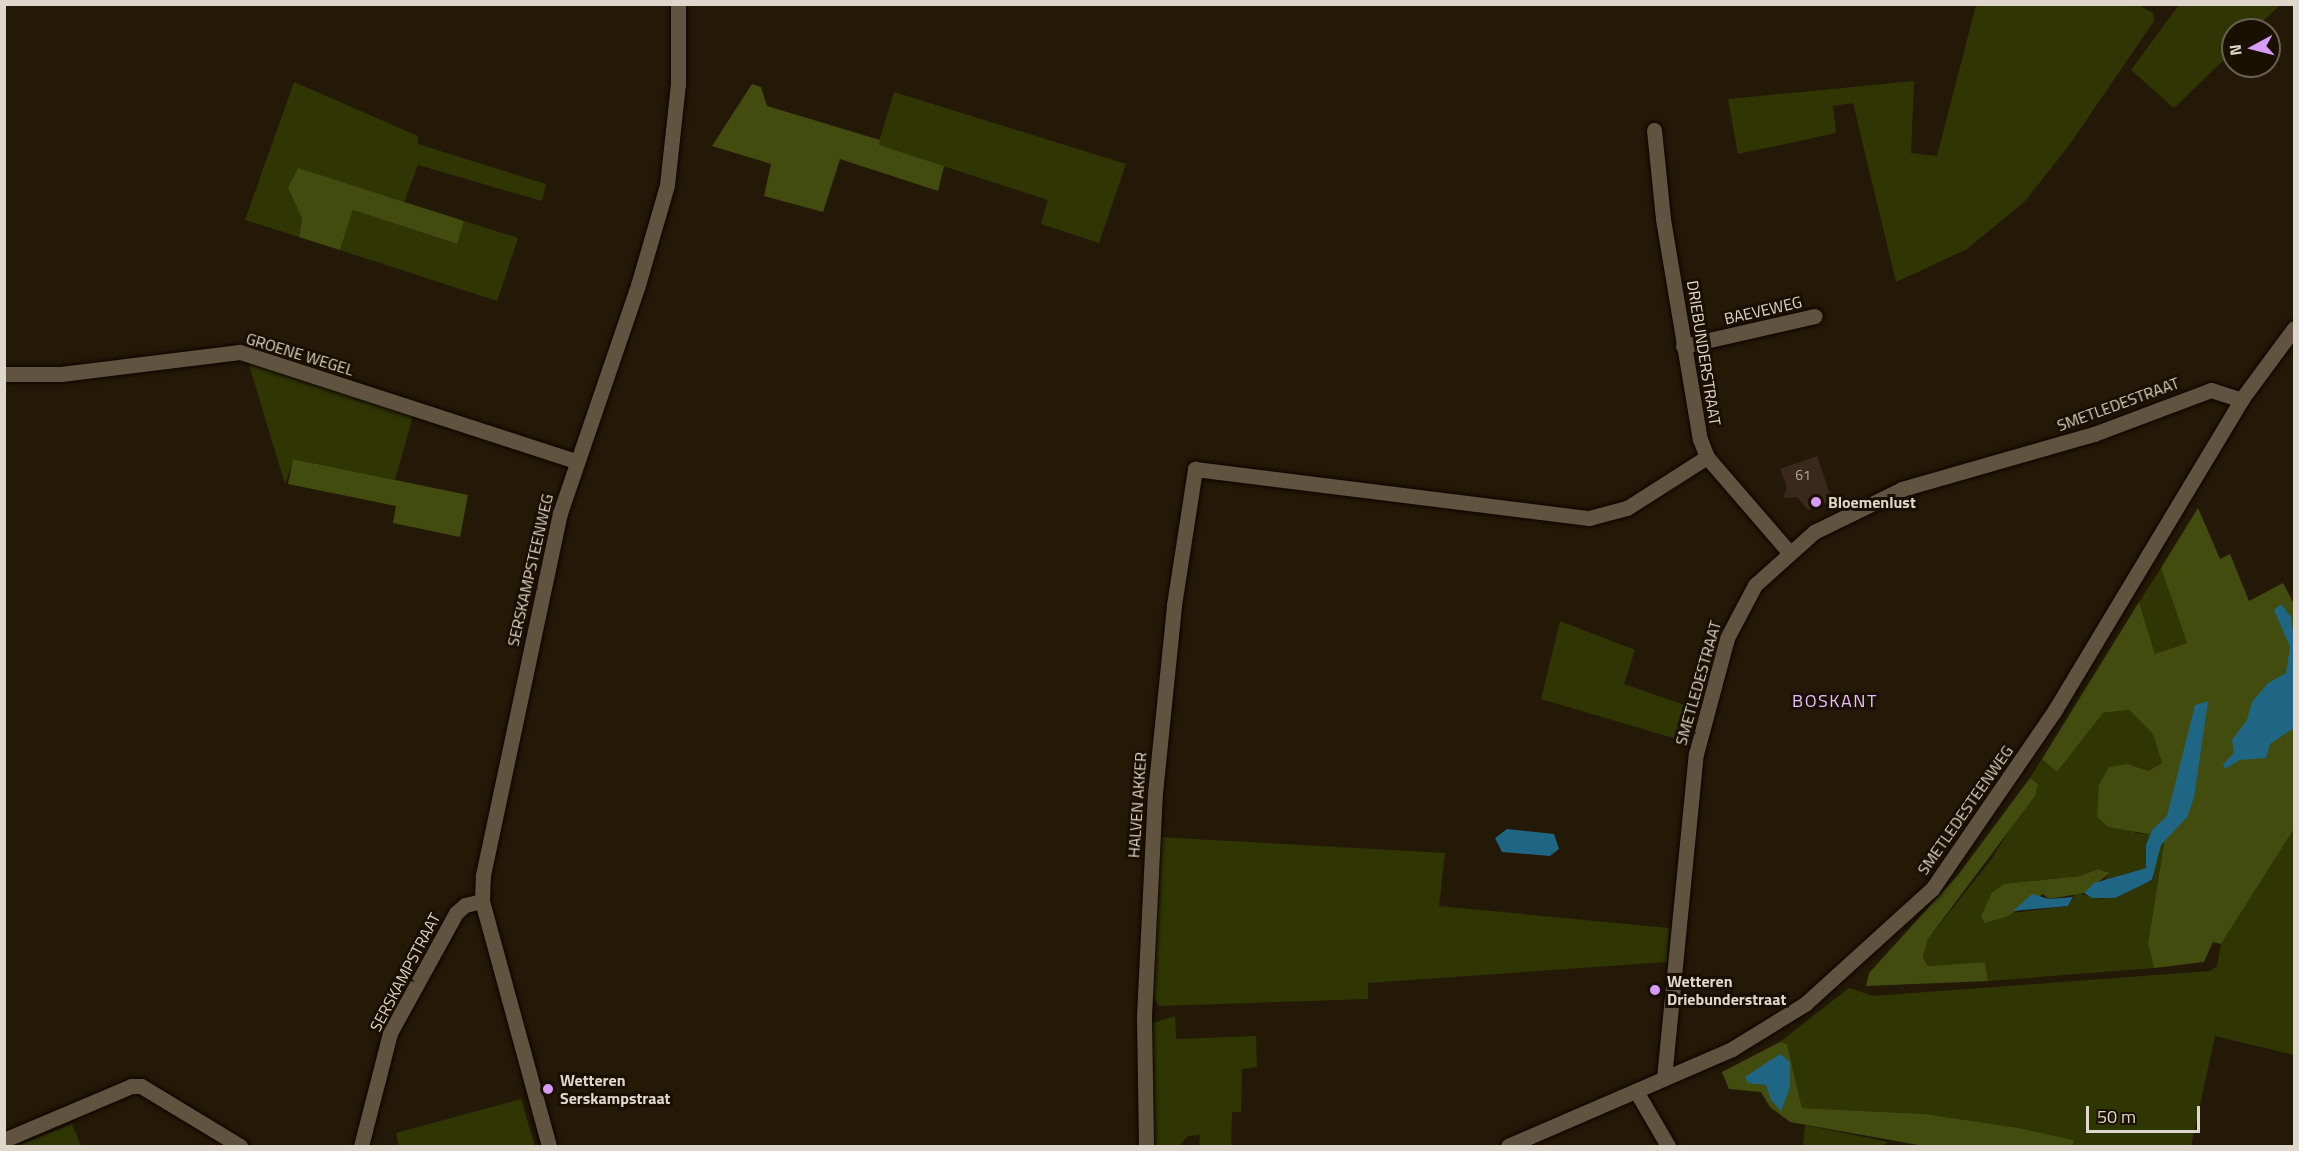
<!DOCTYPE html>
<html>
<head>
<meta charset="utf-8">
<style>
	body { margin:0 }
	#map { position:relative; width:2299px; height:1151px; overflow:hidden; background:#241907; font-family:"Titillium Web",sans-serif }
	div>[style] { position:absolute }
	.green>* { inset:0; background:#2f3604 }
	.forest>* { inset:0; background:#424c0f }
	.water>* { inset:0; background:#1f6684 }
	.building>* { inset:0; background:#3b281c }
	.roads { filter:drop-shadow(0 0 2px #0d0400) drop-shadow(0 0 2px #0d0400) }
	.minor>* { height:15px; margin:-7.5px; padding:0 7.5px; transform-origin:7.5px; border-radius:7.5px; background:#605340 }
	.dots>* { width:16px; height:16px; translate:-50% -50%; box-sizing:border-box; border:3px solid #1a1001; border-radius:50% }
	span { translate:-50% -50%; white-space:nowrap; text-align:center; line-height:1.15; -webkit-text-stroke:6px #1a1001; paint-order:stroke }
	.number-label { font-size:14px; color:#b6aba0 }
	.number-label span { -webkit-text-stroke-width:0 }
	.street-label { font-size:16px; color:#dfd7cc }
	.poi-label { font-size:16px; color:#dfd7cc; font-weight:700 }
	.left { translate:0 -50%; text-align:left }
	.neighbourhood-label { font-size:18px; color:#e7bdff; letter-spacing:1.5px }
	.frame { position:absolute; inset:0; border:6px solid #dfd7cc; pointer-events:none }
	.north { position:absolute; left:2221px; top:18px; width:60px; height:60px; box-sizing:border-box; background:#1a1001; border:2px solid #696052; border-radius:50%; rotate:263deg; font-size:16px; font-weight:700; line-height:24px; text-align:center; color:#dfd7cc }
	.north::after { content:''; display:block; margin:auto; width:21px; height:27px; background:#d79bf9; clip-path:polygon(50% 0,100% 100%,50% 72%,0 100%) }
	.scale { position:absolute; left:2086px; top:1106px; width:114px; height:27px; box-sizing:border-box; border:3px solid #dfd7cc; border-top:0; padding-left:8px; font-size:18px; line-height:21px; white-space:nowrap; color:#dfd7cc; -webkit-text-stroke:4px #1a1001; paint-order:stroke }
</style>
</head>
<body>
<div id="map">
	<div class="green">
		<div style="clip-path:polygon(2138px 5px,2153px 13px,2154px 21px,2070px 144px,2025px 201px,1967px 249px,1896px 282px,1853px 103px,1833px 106px,1836px 133px,1738px 154px,1728px 99px,1914px 81px,1911px 153px,1937px 156px,1976px 5px)"></div>
		<div style="clip-path:polygon(2179px 5px,2280px 5px,2254px 30px,2233px 30px,2233px 51px,2174px 108px,2131px 70px)"></div>
		<div style="clip-path:polygon(294px 82px,418px 136px,418px 144px,546px 184px,542px 201px,418px 165px,404px 202px,299px 169px,288px 188px,302px 218px,299px 237px,245px 220px)"></div>
		<div style="clip-path:polygon(894px 92px,1126px 164px,1099px 243px,1041px 224px,1048px 200px,878px 145px)"></div>
		<div style="clip-path:polygon(353px 210px,456px 244px,464px 221px,518px 238px,497px 301px,340px 250px)"></div>
		<div style="clip-path:polygon(247px 358px,414px 412px,395px 480px,294px 459px,285px 484px)"></div>
		<div style="clip-path:polygon(2161px 568px,2187px 643px,2155px 654px,2139px 602px)"></div>
		<div style="clip-path:polygon(1560px 621px,1635px 650px,1624px 684px,1699px 710px,1690px 743px,1541px 699px)"></div>
		<div style="clip-path:polygon(evenodd,2129px 710px,2153px 734px,2162px 763px,2148px 771px,2128px 764px,2135px 833px,2165px 836px,2148px 943px,2154px 968px,1988px 981px,1985px 962px,1928px 966px,1923px 959px,1928px 939px,1991px 860px,2038px 784px,2030px 778px,2042px 759px,2057px 772px,2103px 713px,2129px 710px,2146px 868px,2154px 875px,2152px 881px,2102px 899px,2076px 893px,2068px 906px,1982px 917px,1992px 892px,2004px 884px,2080px 876px,2098px 869px,2110px 873px,2104px 880px,2146px 868px)"></div>
		<div style="clip-path:polygon(2294px 829px,2294px 1055px,2215px 1036px,2191px 1146px,2072px 1146px,2074px 1140px,2019px 1128px,1925px 1114px,1802px 1108px,1787px 1044px,1780px 1042px,1849px 988px,1873px 996px,2210px 971px,2217px 966px,2221px 944px)"></div>
		<div style="clip-path:polygon(1159px 837px,1445px 853px,1439px 906px,1669px 928px,1667px 962px,1368px 983px,1368px 999px,1159px 1006px,1151px 994px)"></div>
		<div style="clip-path:polygon(1175px 1016px,1176px 1039px,1256px 1036px,1257px 1067px,1242px 1069px,1241px 1112px,1232px 1112px,1231px 1146px,1199px 1146px,1200px 1135px,1188px 1136px,1179px 1146px,1152px 1146px,1150px 1024px)"></div>
		<div style="clip-path:polygon(521px 1099px,535px 1146px,399px 1146px,396px 1133px)"></div>
		<div style="clip-path:polygon(72px 1124px,81px 1146px,17px 1146px)"></div>
		<div style="clip-path:polygon(1805px 1125px,1869px 1138px,1888px 1142px,1882px 1146px,1803px 1146px)"></div>
	</div>
	<div class="forest">
		<div style="clip-path:polygon(752px 84px,761px 87px,767px 106px,880px 140px,879px 145px,944px 166px,938px 191px,840px 159px,823px 212px,764px 196px,771px 164px,712px 146px)"></div>
		<div style="clip-path:polygon(298px 168px,464px 221px,457px 244px,353px 210px,340px 250px,299px 237px,302px 218px,288px 188px)"></div>
		<div style="clip-path:polygon(293px 459px,468px 495px,460px 537px,393px 523px,396px 506px,288px 484px)"></div>
		<div style="clip-path:polygon(2198px 508px,2220px 559px,2230px 554px,2249px 601px,2283px 583px,2294px 604px,2294px 829px,2221px 944px,2213px 942px,2204px 962px,2154px 968px,2148px 943px,2165px 837px,2108px 827px,2097px 817px,2099px 785px,2109px 767px,2128px 764px,2148px 771px,2162px 763px,2153px 734px,2129px 710px,2103px 713px,2057px 772px,2042px 759px,2139px 602px,2155px 654px,2187px 643px,2161px 568px)"></div>
		<div style="clip-path:polygon(2030px 778px,2038px 784px,2035px 796px,1928px 939px,1923px 958px,1928px 966px,1985px 962px,1988px 981px,1866px 986px,1869px 973px,1958px 875px)"></div>
		<div style="clip-path:polygon(2098px 869px,2110px 873px,2084px 893px,2049px 899px,2043px 894px,2008px 916px,1985px 923px,1981px 917px,1992px 892px,2004px 884px,2080px 876px)"></div>
		<div style="clip-path:polygon(1780px 1042px,1787px 1044px,1802px 1108px,1925px 1114px,2019px 1128px,2074px 1140px,2072px 1146px,1924px 1146px,1790px 1122px,1770px 1107px,1761px 1092px,1729px 1089px,1722px 1072px)"></div>
	</div>
	<div class="water">
		<div style="clip-path:polygon(2281px 604px,2291px 617px,2294px 640px,2294px 728px,2270px 744px,2266px 758px,2240px 760px,2225px 769px,2223px 764px,2234px 753px,2232px 740px,2247px 720px,2252px 702px,2268px 683px,2286px 673px,2290px 647px,2274px 610px)"></div>
		<div style="clip-path:polygon(2208px 701px,2194px 798px,2187px 817px,2161px 845px,2152px 880px,2115px 898px,2092px 898px,2084px 893px,2094px 883px,2146px 868px,2146px 845px,2152px 830px,2167px 816px,2195px 705px)"></div>
		<div style="clip-path:polygon(1507px 829px,1554px 834px,1559px 849px,1550px 856px,1502px 852px,1495px 838px)"></div>
		<div style="clip-path:polygon(2032px 894px,2049px 899px,2073px 897px,2068px 906px,2013px 911px)"></div>
		<div style="clip-path:polygon(1780px 1054px,1790px 1062px,1790px 1087px,1781px 1111px,1771px 1100px,1766px 1085px,1748px 1083px,1745px 1077px)"></div>
	</div>
	<div class="building">
		<div style="clip-path:polygon(1817px 456px,1832px 500px,1808px 510px,1797px 497px,1783px 498px,1787px 488px,1780px 469px)"></div>
	</div>
	<div class="roads">
		<div class="minor">
			<div style="left:1654px;top:130px;width:89px;rotate:84.2deg"></div>
			<div style="left:1663px;top:219px;width:223px;rotate:80.5deg"></div>
			<div style="left:1700px;top:439px;width:19px;rotate:69deg"></div>
			<div style="left:1707px;top:457px;width:124px;rotate:49.2deg"></div>
			<div style="left:1683px;top:346px;width:135px;rotate:-12.8deg"></div>
			<div style="left:4px;top:374px;width:57px"></div>
			<div style="left:61px;top:374px;width:180px;rotate:-7deg"></div>
			<div style="left:240px;top:352px;width:353px;rotate:18deg"></div>
			<div style="left:1664px;top:1078px;width:326px;rotate:-84.4deg"></div>
			<div style="left:1696px;top:754px;width:120px;rotate:-75deg"></div>
			<div style="left:1727px;top:638px;width:60px;rotate:-62.2deg"></div>
			<div style="left:1755px;top:585px;width:79px;rotate:-41.9deg"></div>
			<div style="left:1814px;top:532px;width:98px;rotate:-26deg"></div>
			<div style="left:1902px;top:489px;width:200px;rotate:-16deg"></div>
			<div style="left:2094px;top:434px;width:125px;rotate:-20.6deg"></div>
			<div style="left:2211px;top:390px;width:32px;rotate:18deg"></div>
			<div style="left:1636px;top:1091px;width:64px;rotate:59.8deg"></div>
			<div style="left:4px;top:1140px;width:138px;rotate:-23deg"></div>
			<div style="left:131px;top:1086px;width:10px"></div>
			<div style="left:141px;top:1086px;width:116px;rotate:31.2deg"></div>
			<div style="left:361px;top:1146px;width:117px;rotate:-75.6deg"></div>
			<div style="left:390px;top:1033px;width:137px;rotate:-61.2deg"></div>
			<div style="left:456px;top:913px;width:12px;rotate:-42deg"></div>
			<div style="left:465px;top:905px;width:17px;rotate:-13deg"></div>
			<div style="left:549px;top:1146px;width:254px;rotate:-105.3deg"></div>
			<div style="left:482px;top:901px;width:26px;rotate:-88deg"></div>
			<div style="left:483px;top:875px;width:370px;rotate:-78deg"></div>
			<div style="left:560px;top:513px;width:241px;rotate:-71.1deg"></div>
			<div style="left:638px;top:285px;width:104px;rotate:-73.8deg"></div>
			<div style="left:667px;top:185px;width:102px;rotate:-83.8deg"></div>
			<div style="left:678px;top:84px;width:80px;rotate:-90deg"></div>
			<div style="left:1146px;top:1146px;width:130px;rotate:-90.9deg"></div>
			<div style="left:1144px;top:1016px;width:223px;rotate:-87.2deg"></div>
			<div style="left:1155px;top:793px;width:189px;rotate:-84.2deg"></div>
			<div style="left:1174px;top:605px;width:138px;rotate:-81.2deg"></div>
			<div style="left:1195px;top:469px;width:397px;rotate:7.1deg"></div>
			<div style="left:1589px;top:518px;width:39px;rotate:-15deg"></div>
			<div style="left:1627px;top:508px;width:95px;rotate:-32.5deg"></div>
			<div style="left:1508px;top:1146px;width:244px;rotate:-23.4deg"></div>
			<div style="left:1732px;top:1049px;width:86px;rotate:-31.7deg"></div>
			<div style="left:1805px;top:1004px;width:171px;rotate:-42.2deg"></div>
			<div style="left:1932px;top:889px;width:217px;rotate:-55.5deg"></div>
			<div style="left:2055px;top:710px;width:362px;rotate:-59deg"></div>
			<div style="left:2241px;top:400px;width:89px;rotate:-53.6deg"></div>
		</div>
	</div>
	<div class="dots">
		<div style="left:1816px;top:502px;background:#d79bf9"></div>
		<div style="left:1655px;top:990px;background:#d79bf9"></div>
		<div style="left:548px;top:1089px;background:#d79bf9"></div>
	</div>
	<div class="number-label">
		<span style="left:1803px;top:475px">61</span>
	</div>
	<div class="street-label">
		<span style="left:1763px;top:310px;rotate:-13deg">BAEVEWEG</span>
		<span style="left:1704px;top:353px;rotate:81deg">DRIEBUNDERSTRAAT</span>
		<span style="left:300px;top:354px;rotate:17deg">GROENE WEGEL</span>
		<span style="left:2118px;top:404px;rotate:-20deg">SMETLEDESTRAAT</span>
		<span style="left:530px;top:570px;rotate:-77deg">SERSKAMPSTEENWEG</span>
		<span style="left:1698px;top:683px;rotate:-74deg">SMETLEDESTRAAT</span>
		<span style="left:1137px;top:805px;rotate:-86deg">HALVEN AKKER</span>
		<span style="left:1965px;top:810px;rotate:-55deg">SMETLEDESTEENWEG</span>
		<span style="left:405px;top:972px;rotate:-62deg">SERSKAMPSTRAAT</span>
	</div>
	<div class="poi-label">
		<span class="left" style="left:1828px;top:502px">Bloemenlust</span>
		<span class="left" style="left:1667px;top:990px">Wetteren<br>Driebunderstraat</span>
		<span class="left" style="left:560px;top:1089px">Wetteren<br>Serskampstraat</span>
	</div>
	<div class="neighbourhood-label">
		<span style="left:1835px;top:701px">BOSKANT</span>
	</div>
	<div class="frame"></div>
	<div class="north">N</div>
	<div class="scale">50 m</div>
</div>
</body>
</html>
